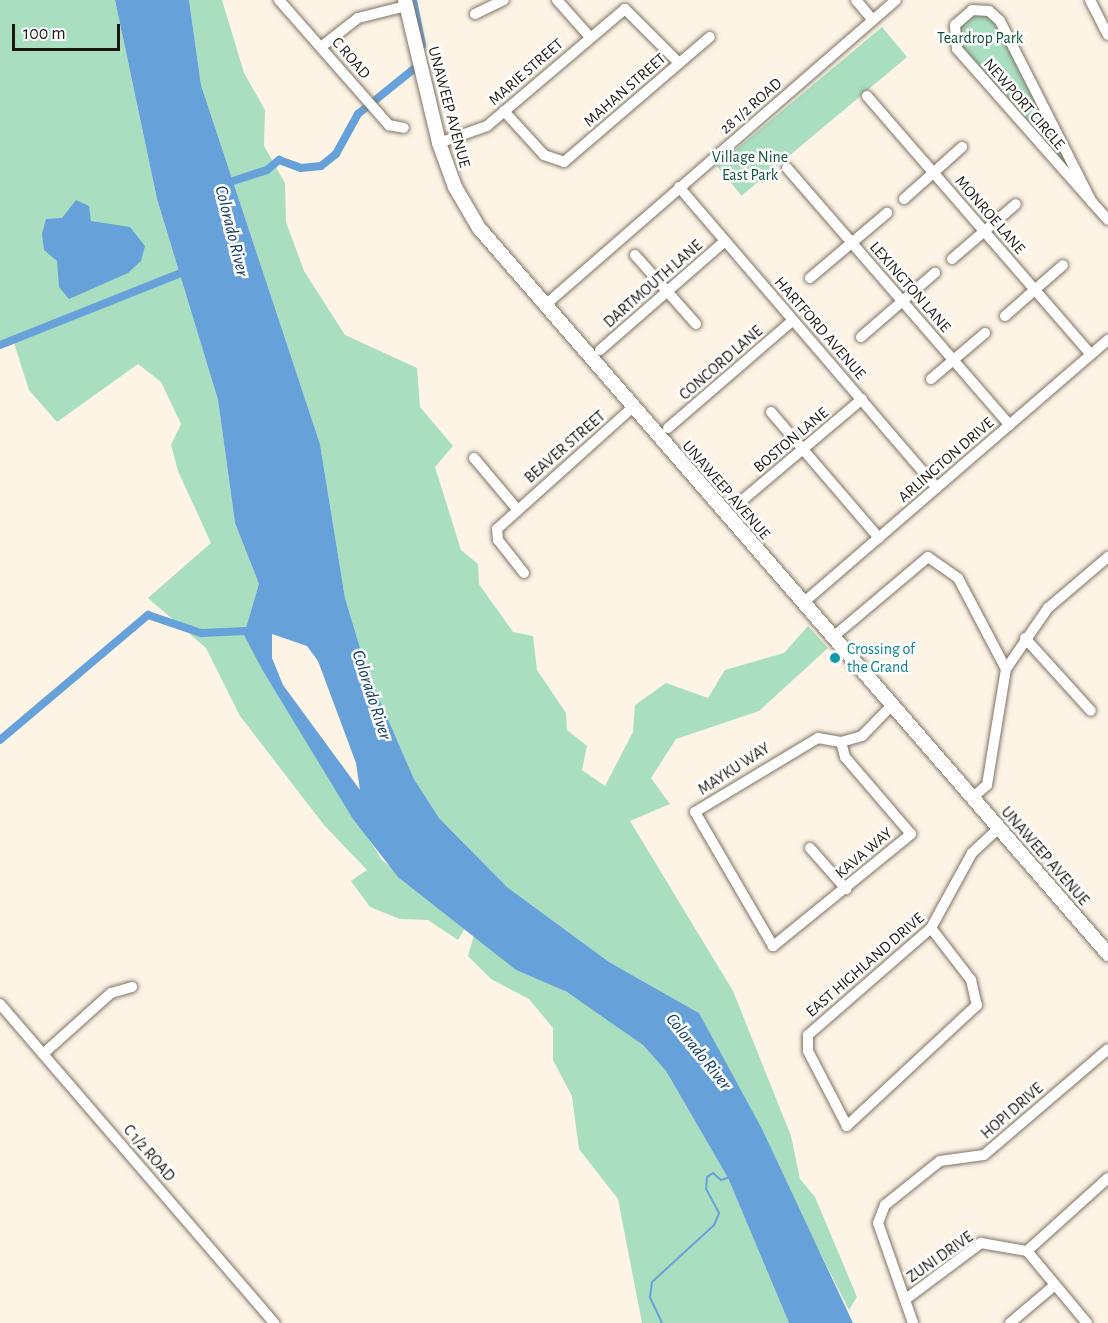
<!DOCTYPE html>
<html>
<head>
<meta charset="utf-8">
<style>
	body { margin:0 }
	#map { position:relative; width:1108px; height:1323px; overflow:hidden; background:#fdf4e6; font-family:"Alegreya Sans",sans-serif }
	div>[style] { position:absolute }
	.green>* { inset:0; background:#aadec1; transform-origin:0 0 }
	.water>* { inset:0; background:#67a1da }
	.stream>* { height:2px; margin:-1px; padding:0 1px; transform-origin:1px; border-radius:1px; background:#67a1da }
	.canal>* { height:8px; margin:-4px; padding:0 4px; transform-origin:4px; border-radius:4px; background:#67a1da }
	.roads { filter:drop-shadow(0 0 2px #7f7465) drop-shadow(0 0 2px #7f7465) }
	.minor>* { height:10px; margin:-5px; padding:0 5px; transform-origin:5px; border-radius:5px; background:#fff }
	.major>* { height:14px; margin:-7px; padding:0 7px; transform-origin:7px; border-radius:7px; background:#fff }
	.dots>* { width:16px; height:16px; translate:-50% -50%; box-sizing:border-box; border:3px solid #fff; border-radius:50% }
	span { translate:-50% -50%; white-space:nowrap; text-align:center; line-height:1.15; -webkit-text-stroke:5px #fff; paint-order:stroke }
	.park-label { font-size:16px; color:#115338 }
	.street-label { font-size:16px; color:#1c1811 }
	.culture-label { font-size:16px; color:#0d838f }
	.left { translate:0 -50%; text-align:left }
	.water-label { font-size:18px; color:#113b61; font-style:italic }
	.scale { position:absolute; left:12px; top:24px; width:108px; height:27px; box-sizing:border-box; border:3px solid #1c1811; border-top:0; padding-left:8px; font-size:18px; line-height:21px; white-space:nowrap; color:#1c1811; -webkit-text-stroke:4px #fff; paint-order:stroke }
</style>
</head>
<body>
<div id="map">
	<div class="green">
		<div style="clip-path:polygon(0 0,115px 0,157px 199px,218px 400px,235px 523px,259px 584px,263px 671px,382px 860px,465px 928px,458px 940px,428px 920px,400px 919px,370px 907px,351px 881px,367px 870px,324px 825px,240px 716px,206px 648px,148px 598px,211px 543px,178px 471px,171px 445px,181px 424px,161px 382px,138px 364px,57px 422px,29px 390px,14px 343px,0 346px)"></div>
		<div style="clip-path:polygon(189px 0,222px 0,244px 73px,265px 110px,264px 146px,285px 183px,286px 222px,304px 271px,345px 335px,417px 368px,420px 407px,453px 446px,435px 467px,461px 550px,478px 564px,479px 584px,513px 632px,533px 636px,537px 670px,566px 713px,567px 730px,587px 746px,582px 770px,605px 786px,633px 732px,635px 705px,666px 683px,708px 698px,725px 670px,784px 653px,808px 626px,828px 648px,759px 711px,676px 739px,651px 778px,670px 804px,630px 821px,733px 991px,791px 1136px,800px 1179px,815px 1197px,857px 1297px,849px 1310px,699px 1013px,609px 962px,507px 887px,439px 818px,414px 779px,367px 671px,345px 598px,320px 444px,201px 85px)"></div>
		<div style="clip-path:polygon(986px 13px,995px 20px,1078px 179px,957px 41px,957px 27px,969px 14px)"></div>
		<div style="left:882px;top:27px;width:39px;height:216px;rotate:50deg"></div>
		<div style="clip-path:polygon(474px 935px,516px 970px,567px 992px,614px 1023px,643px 1045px,666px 1071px,728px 1178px,789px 1323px,642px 1323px,618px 1199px,579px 1149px,572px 1096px,553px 1060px,553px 1028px,529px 999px,491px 979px,468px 956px)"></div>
	</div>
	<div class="water">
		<div style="clip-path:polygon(evenodd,115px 0,189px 0,201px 85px,320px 444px,345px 598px,367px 671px,414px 779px,439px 818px,507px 887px,609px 962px,699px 1013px,762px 1129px,853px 1323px,789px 1323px,728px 1178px,666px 1071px,643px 1045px,567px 992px,516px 970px,398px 877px,353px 819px,263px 671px,244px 635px,259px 584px,235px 523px,218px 400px,157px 199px,115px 0,272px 634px,307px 646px,318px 661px,356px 763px,360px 790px,283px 685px,272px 658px,272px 634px)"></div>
		<div style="clip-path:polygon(76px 200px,89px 206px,91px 221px,130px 227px,145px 246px,141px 261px,128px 273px,69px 299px,59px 287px,57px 261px,44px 250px,42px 234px,46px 219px,62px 218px)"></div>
	</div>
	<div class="stream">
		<div style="left:662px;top:1323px;width:29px;rotate:-115deg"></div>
		<div style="left:650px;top:1297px;width:15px;rotate:-82deg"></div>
		<div style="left:652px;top:1282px;width:84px;rotate:-42.6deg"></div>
		<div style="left:714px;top:1225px;width:13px;rotate:-67deg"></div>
		<div style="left:719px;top:1213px;width:27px;rotate:-118deg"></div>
		<div style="left:706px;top:1189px;width:12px;rotate:-85deg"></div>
		<div style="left:707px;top:1177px;width:7px;rotate:-34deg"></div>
		<div style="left:713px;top:1173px;width:11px;rotate:41deg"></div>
		<div style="left:721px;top:1180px;width:10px;rotate:-17deg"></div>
	</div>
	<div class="canal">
		<div style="left:413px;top:0;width:46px;rotate:78.7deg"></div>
		<div style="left:233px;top:181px;width:36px;rotate:-18deg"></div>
		<div style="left:267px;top:170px;width:16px;rotate:-40deg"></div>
		<div style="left:279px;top:160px;width:23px;rotate:20deg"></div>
		<div style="left:301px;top:168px;width:20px;rotate:-6deg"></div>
		<div style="left:321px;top:166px;width:19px;rotate:-39deg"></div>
		<div style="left:336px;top:154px;width:46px;rotate:-61.2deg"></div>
		<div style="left:358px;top:114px;width:81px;rotate:-39deg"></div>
		<div style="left:0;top:345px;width:192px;rotate:-21.7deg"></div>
		<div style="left:0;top:740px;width:194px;rotate:-40.2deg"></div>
		<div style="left:148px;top:615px;width:56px;rotate:18.8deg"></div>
		<div style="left:201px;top:633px;width:45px;rotate:-2.5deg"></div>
	</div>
	<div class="roads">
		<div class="minor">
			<div style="left:279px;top:0;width:167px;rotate:48.7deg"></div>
			<div style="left:389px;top:125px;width:15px;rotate:11deg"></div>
			<div style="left:557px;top:0;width:50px;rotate:48.3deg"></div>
			<div style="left:856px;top:0;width:26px;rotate:50deg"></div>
			<div style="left:1090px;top:0;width:39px;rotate:63deg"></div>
			<div style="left:972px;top:10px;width:17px;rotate:3deg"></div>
			<div style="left:989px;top:11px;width:15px;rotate:42deg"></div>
			<div style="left:1000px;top:21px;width:203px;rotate:63.1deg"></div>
			<div style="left:1092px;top:202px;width:204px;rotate:-131.4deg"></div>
			<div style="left:957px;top:49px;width:24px;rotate:-95deg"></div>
			<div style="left:955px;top:25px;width:23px;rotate:-41deg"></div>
			<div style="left:475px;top:14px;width:32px;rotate:-26deg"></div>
			<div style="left:321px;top:47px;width:47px;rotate:-38.1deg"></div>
			<div style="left:358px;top:18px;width:49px;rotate:-14deg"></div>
			<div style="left:867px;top:96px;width:342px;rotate:49.1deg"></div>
			<div style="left:504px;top:111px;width:59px;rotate:47.7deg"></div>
			<div style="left:544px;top:155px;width:21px;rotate:19deg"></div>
			<div style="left:564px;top:162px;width:192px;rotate:-40.6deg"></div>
			<div style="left:439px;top:143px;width:51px;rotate:-19.5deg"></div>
			<div style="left:487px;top:126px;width:181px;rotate:-40.3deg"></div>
			<div style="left:625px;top:9px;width:76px;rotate:45deg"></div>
			<div style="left:787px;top:168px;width:340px;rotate:49.1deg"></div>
			<div style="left:679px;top:187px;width:396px;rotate:49.4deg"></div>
			<div style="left:904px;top:199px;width:78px;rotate:-41.9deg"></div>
			<div style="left:1092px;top:202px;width:24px;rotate:48deg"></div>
			<div style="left:635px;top:255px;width:92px;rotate:48.5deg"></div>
			<div style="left:952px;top:259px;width:84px;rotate:-40.7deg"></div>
			<div style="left:810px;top:278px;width:101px;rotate:-40.2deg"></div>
			<div style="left:544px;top:306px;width:466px;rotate:-41deg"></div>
			<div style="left:1005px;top:316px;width:77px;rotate:-41.3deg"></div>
			<div style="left:861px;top:337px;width:98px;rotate:-40.9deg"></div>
			<div style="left:600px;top:350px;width:166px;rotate:-41.1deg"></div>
			<div style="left:931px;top:379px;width:71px;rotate:-40.4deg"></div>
			<div style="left:771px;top:412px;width:166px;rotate:49.4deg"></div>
			<div style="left:668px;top:428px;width:165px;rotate:-40.8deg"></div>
			<div style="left:474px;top:458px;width:67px;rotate:49.9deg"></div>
			<div style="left:739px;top:503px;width:161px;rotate:-40.2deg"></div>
			<div style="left:524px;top:573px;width:42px;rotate:-128.2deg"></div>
			<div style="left:498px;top:540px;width:11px;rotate:-95deg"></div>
			<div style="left:497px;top:529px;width:181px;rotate:-41.9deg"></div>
			<div style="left:803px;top:603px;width:403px;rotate:-40.8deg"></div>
			<div style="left:833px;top:637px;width:124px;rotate:-40.1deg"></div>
			<div style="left:928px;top:557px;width:37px;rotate:35deg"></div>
			<div style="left:958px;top:578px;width:103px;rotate:62.2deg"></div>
			<div style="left:1025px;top:638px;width:98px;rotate:47.9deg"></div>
			<div style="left:841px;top:742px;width:16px;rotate:75deg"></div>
			<div style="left:845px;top:757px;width:101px;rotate:49.4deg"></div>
			<div style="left:911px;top:834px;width:178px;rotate:140.9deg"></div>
			<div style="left:773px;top:946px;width:155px;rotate:-120.2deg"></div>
			<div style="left:695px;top:812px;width:144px;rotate:-31deg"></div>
			<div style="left:818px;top:738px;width:23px;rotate:10deg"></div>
			<div style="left:841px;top:742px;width:22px;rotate:-16deg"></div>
			<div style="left:862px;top:736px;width:43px;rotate:-45.9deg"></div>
			<div style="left:972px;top:798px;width:20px;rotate:-41deg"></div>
			<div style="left:987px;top:785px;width:118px;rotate:-80.7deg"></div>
			<div style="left:1006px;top:669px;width:74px;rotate:-55.5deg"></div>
			<div style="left:1048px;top:608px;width:79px;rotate:-40.4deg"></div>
			<div style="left:810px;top:848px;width:55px;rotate:48.7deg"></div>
			<div style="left:931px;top:928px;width:66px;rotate:52.4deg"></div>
			<div style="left:971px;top:980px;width:26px;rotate:77deg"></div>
			<div style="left:977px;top:1005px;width:178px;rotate:137.1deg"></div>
			<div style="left:847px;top:1126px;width:85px;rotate:-117.5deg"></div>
			<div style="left:808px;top:1051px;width:16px;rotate:-90deg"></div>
			<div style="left:808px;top:1035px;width:163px;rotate:-41deg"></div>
			<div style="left:931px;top:928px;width:85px;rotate:-61.3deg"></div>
			<div style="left:972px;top:853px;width:37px;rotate:-43deg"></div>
			<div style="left:0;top:1004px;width:421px;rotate:49.3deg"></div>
			<div style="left:43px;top:1054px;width:91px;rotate:-41.9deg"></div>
			<div style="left:111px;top:993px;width:22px;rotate:-16deg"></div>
			<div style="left:1027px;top:1251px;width:94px;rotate:50.2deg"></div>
			<div style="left:906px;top:1299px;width:94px;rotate:-36.7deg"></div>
			<div style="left:981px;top:1243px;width:47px;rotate:9.9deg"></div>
			<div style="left:1027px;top:1251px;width:109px;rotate:-42deg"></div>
			<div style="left:913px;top:1323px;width:106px;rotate:-109.3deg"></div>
			<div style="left:878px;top:1223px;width:19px;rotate:-69deg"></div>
			<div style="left:885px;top:1205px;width:70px;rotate:-38.7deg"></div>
			<div style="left:940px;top:1161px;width:44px;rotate:-7.8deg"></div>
			<div style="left:984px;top:1155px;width:163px;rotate:-40.5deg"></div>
			<div style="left:1010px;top:1323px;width:59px;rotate:-40.2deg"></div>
		</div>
		<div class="major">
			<div style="left:405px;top:0;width:147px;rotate:76.6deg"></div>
			<div style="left:439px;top:143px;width:47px;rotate:70deg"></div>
			<div style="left:455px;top:187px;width:48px;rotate:59.7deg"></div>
			<div style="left:479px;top:228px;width:961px;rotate:49.09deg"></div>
		</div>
	</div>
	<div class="dots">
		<div style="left:835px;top:658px;background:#0f9aa8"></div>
	</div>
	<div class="park-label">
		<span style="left:980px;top:38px">Teardrop Park</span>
		<span style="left:750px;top:166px">Village Nine<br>East Park</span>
	</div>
	<div class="street-label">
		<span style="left:351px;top:58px;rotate:49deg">C ROAD</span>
		<span style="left:526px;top:72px;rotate:-41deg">MARIE STREET</span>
		<span style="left:625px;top:90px;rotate:-41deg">MAHAN STREET</span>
		<span style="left:1024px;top:104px;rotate:49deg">NEWPORT CIRCLE</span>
		<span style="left:751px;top:106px;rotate:-41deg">28 1/2 ROAD</span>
		<span style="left:449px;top:107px;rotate:75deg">UNAWEEP AVENUE</span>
		<span style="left:990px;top:215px;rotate:49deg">MONROE LANE</span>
		<span style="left:653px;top:284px;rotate:-41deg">DARTMOUTH LANE</span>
		<span style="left:910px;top:287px;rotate:49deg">LEXINGTON LANE</span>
		<span style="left:820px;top:328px;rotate:49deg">HARTFORD AVENUE</span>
		<span style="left:721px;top:363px;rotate:-41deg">CONCORD LANE</span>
		<span style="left:791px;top:440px;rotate:-40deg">BOSTON LANE</span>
		<span style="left:565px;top:447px;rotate:-41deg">BEAVER STREET</span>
		<span style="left:946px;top:460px;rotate:-41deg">ARLINGTON DRIVE</span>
		<span style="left:726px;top:490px;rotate:49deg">UNAWEEP AVENUE</span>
		<span style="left:734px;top:769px;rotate:-33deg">MAYKU WAY</span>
		<span style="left:864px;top:853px;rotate:-40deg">KAVA WAY</span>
		<span style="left:1045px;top:856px;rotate:49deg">UNAWEEP AVENUE</span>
		<span style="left:865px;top:965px;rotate:-41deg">EAST HIGHLAND DRIVE</span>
		<span style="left:1012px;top:1111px;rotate:-41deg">HOPI DRIVE</span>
		<span style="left:149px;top:1153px;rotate:49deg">C 1/2 ROAD</span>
		<span style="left:940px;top:1257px;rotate:-35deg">ZUNI DRIVE</span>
	</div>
	<div class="culture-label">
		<span class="left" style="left:847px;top:658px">Crossing of<br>the Grand</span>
	</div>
	<div class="water-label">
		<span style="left:231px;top:231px;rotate:76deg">Colorado River</span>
		<span style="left:371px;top:695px;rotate:72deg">Colorado River</span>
		<span style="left:698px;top:1052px;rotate:51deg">Colorado River</span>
	</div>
	<div class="scale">100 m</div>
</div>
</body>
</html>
